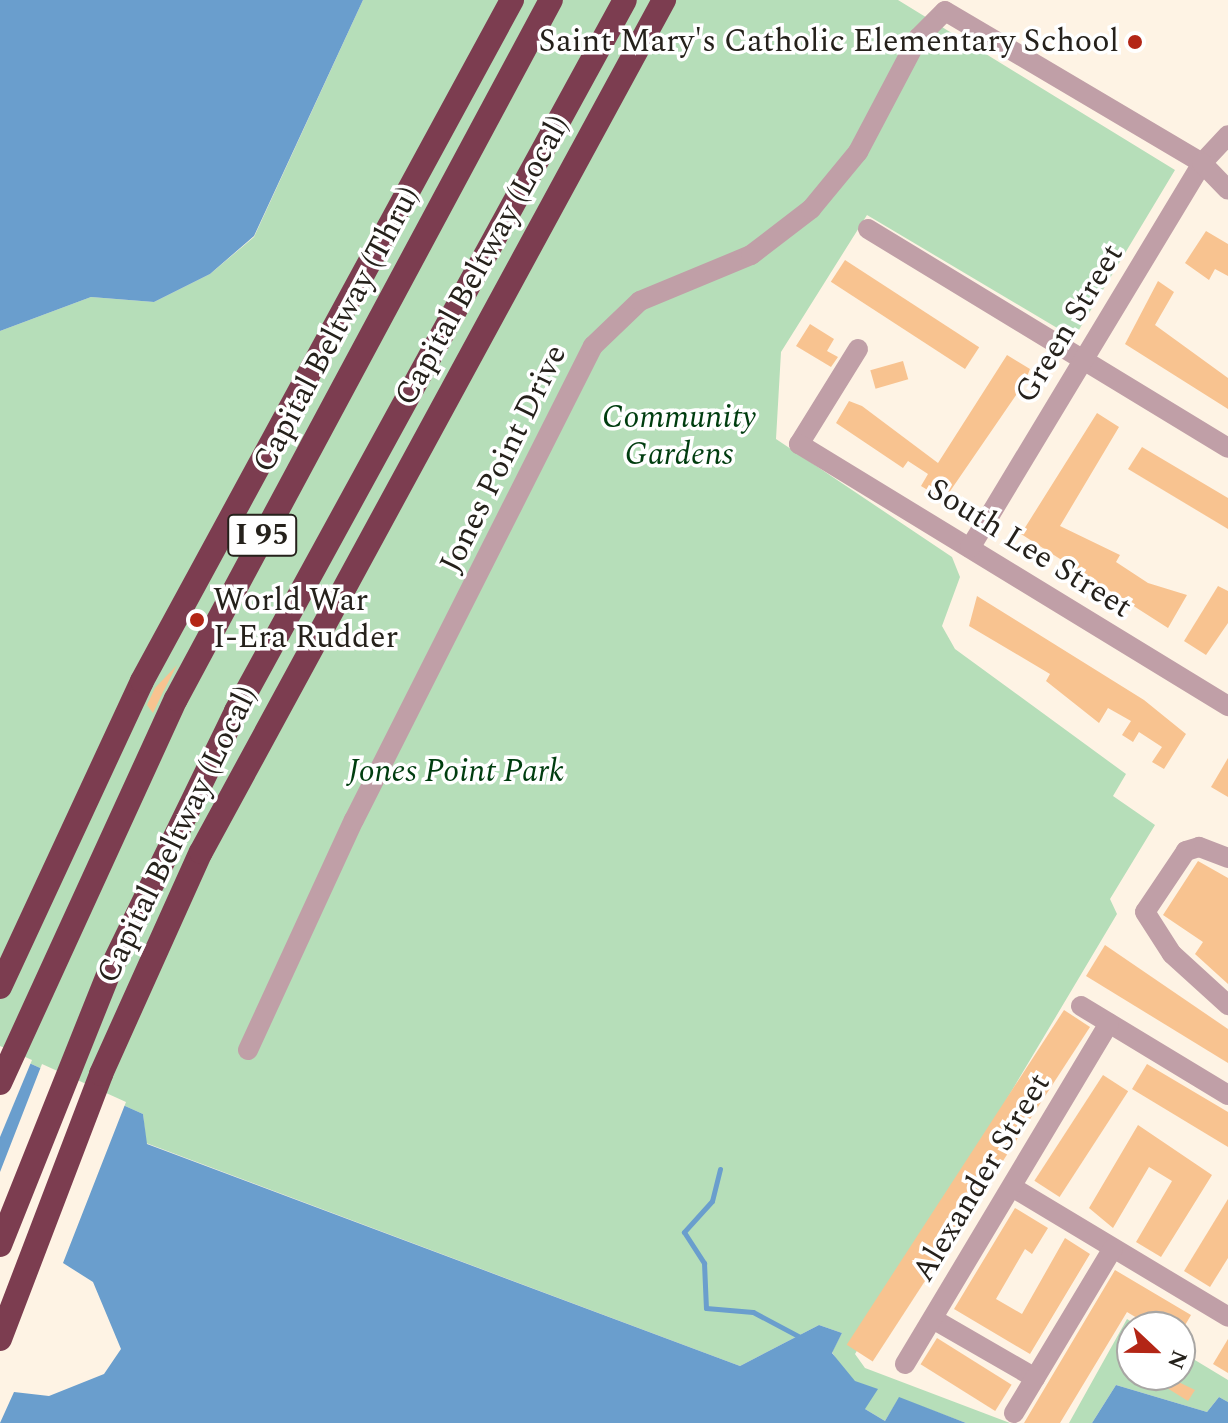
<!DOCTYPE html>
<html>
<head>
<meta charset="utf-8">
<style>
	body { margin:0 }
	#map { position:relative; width:1228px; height:1423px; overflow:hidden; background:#fef3e4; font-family:Spectral,serif }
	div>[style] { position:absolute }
	.green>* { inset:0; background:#b6deb9 }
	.water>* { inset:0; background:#6a9ecd }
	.pier>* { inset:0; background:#fef3e4 }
	.stream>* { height:5px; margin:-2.5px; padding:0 2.5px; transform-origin:2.5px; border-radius:2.5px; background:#6a9ecd }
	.building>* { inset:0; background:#f8c390; transform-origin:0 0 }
	.minor>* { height:20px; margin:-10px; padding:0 10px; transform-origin:10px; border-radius:10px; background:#c09fa7 }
	.highway>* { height:24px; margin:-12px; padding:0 12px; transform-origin:12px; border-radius:12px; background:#7c3d50 }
	.dots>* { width:22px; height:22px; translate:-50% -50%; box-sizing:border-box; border:4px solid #fff; border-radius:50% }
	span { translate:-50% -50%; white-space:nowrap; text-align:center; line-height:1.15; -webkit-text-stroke:7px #fff; paint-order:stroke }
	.shield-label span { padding:2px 6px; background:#fff; border:2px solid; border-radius:6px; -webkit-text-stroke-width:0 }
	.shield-label { font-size:30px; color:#25211b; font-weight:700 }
	.poi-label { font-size:32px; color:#25211b }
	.right { translate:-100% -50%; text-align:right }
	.left { translate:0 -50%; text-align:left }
	.street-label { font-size:32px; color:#25211b }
	.park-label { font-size:32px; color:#003d0f; font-style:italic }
	.north { position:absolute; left:1116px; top:1311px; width:80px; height:80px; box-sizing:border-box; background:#fff; border:2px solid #a8a6a4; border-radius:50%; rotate:112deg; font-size:22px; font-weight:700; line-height:32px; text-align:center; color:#25211b }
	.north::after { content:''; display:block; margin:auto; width:28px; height:36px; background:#b32616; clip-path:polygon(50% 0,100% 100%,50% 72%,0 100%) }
</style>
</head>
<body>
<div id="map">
	<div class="green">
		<div style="clip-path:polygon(363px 0,898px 0,1175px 170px,1074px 338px,867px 215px,781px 352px,776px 439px,952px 557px,960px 577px,942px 626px,955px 649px,1126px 774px,1113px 796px,1155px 825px,1110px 899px,1117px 914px,855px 1354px,865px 1368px,1010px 1423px,966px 1423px,899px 1398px,885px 1421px,865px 1409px,832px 1352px,842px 1333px,819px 1325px,740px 1366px,146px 1143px,143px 1114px,0 1050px,0 331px,91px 297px,154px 302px,210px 274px,254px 237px)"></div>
		<div style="clip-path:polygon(1127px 1319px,1140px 1327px,1132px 1327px,1132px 1375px,1180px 1375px,1180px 1351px,1228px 1380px,1228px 1402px,1219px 1397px,1207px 1412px,1116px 1385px,1092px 1423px,1069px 1423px)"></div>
	</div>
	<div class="water">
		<div style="clip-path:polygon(0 0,363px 0,254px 236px,210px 274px,154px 302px,91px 297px,0 331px)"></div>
		<div style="clip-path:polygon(0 1050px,143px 1114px,147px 1144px,740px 1366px,819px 1325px,842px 1333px,832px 1353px,855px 1381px,878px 1389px,865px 1409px,885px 1421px,899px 1397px,966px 1423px,0 1423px)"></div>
		<div style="clip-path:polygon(1116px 1385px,1207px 1412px,1219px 1397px,1228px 1402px,1228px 1423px,1092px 1423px)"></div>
	</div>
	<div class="pier">
		<div style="clip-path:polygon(0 1046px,32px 1060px,0 1137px)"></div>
		<div style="clip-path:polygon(42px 1064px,126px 1102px,63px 1263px,93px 1282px,121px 1349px,104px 1374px,49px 1396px,14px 1392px,0 1423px,0 1172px)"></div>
	</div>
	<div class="stream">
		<div style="left:720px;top:1169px;width:33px;rotate:104deg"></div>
		<div style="left:712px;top:1201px;width:42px;rotate:132.1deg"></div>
		<div style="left:684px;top:1232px;width:37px;rotate:57deg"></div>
		<div style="left:704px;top:1263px;width:45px;rotate:87.5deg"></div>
		<div style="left:706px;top:1308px;width:47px;rotate:4.9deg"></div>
		<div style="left:753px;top:1312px;width:53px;rotate:28deg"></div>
	</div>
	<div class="building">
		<div style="clip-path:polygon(1206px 231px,1228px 244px,1228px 276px,1215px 269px,1209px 280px,1185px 263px)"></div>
		<div style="left:845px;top:260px;width:160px;height:26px;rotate:33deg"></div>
		<div style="clip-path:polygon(1158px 281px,1174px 292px,1155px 325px,1228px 378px,1228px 409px,1125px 344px)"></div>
		<div style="clip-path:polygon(810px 324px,834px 339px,827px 351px,838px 357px,831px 367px,796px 346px)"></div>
		<div style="clip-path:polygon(1007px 355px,1030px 369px,1025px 382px,944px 500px,921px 486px,928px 474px,908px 461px,903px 468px,836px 423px,849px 401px,862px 406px,938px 463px)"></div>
		<div style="left:903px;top:361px;width:19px;height:34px;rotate:74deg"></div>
		<div style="clip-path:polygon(1097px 413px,1119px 427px,1060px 526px,1120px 555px,1116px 562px,1148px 583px,1187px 595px,1168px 628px,1021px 534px)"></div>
		<div style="clip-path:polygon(1142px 447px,1228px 498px,1228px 529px,1128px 469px)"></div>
		<div style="clip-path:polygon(1218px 586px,1228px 591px,1228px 623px,1206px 655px,1184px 641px)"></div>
		<div style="clip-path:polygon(977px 596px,1144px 700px,1186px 734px,1164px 769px,1152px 762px,1162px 747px,1139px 732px,1133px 742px,1122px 735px,1131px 721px,1108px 708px,1099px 723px,1046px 681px,1050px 674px,969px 626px)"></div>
		<div style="clip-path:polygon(177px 665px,163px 692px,153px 713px,147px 705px,155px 688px)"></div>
		<div style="clip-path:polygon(1228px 758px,1228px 797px,1211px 787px)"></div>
		<div style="clip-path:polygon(1198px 861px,1228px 878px,1228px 984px,1195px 954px,1203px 942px,1163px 915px)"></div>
		<div style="clip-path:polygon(1105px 945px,1228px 1029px,1228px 1063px,1086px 976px)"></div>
		<div style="left:1064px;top:1010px;width:31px;height:399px;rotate:33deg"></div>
		<div style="clip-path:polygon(1147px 1064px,1228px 1112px,1228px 1147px,1132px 1089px)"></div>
		<div style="left:1103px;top:1075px;width:30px;height:126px;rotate:33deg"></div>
		<div style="clip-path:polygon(1138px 1125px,1212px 1175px,1161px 1257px,1136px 1242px,1172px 1181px,1149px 1167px,1113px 1228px,1089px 1208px)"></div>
		<div style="clip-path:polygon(1228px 1199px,1228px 1258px,1210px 1287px,1184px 1271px)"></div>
		<div style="clip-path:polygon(1015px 1208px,1048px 1228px,1032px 1254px,1025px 1249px,996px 1299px,1022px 1314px,1065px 1238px,1090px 1254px,1030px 1354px,954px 1309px)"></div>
		<div style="clip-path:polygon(1115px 1270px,1191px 1315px,1184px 1327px,1152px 1327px,1127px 1312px,1060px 1423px,1024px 1423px)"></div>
		<div style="left:937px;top:1338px;width:88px;height:31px;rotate:32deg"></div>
		<div style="clip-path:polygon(1228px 1339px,1228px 1373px,1213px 1364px)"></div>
		<div style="clip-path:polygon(1164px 1375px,1195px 1390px,1188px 1401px,1159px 1383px)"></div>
	</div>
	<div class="minor">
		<div style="left:868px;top:229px;width:421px;rotate:31.3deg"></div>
		<div style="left:858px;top:349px;width:112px;rotate:121.8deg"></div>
		<div style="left:799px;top:444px;width:503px;rotate:31.41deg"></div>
		<div style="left:970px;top:548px;width:449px;rotate:-58.9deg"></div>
		<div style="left:1202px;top:163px;width:38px;rotate:-47deg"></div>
		<div style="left:1228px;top:858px;width:31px;rotate:-159deg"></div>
		<div style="left:1199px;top:847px;width:14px;rotate:163deg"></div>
		<div style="left:1186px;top:851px;width:73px;rotate:123.9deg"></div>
		<div style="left:1145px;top:912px;width:50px;rotate:57.3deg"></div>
		<div style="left:1172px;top:954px;width:76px;rotate:42.3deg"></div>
		<div style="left:1081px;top:1006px;width:172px;rotate:31.2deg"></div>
		<div style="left:248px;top:1050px;width:253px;rotate:-65.3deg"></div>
		<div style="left:354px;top:820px;width:531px;rotate:-63.24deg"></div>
		<div style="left:593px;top:346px;width:65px;rotate:-43.8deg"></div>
		<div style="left:640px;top:301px;width:120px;rotate:-22.5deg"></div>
		<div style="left:751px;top:255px;width:76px;rotate:-37.5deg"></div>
		<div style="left:811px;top:209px;width:74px;rotate:-50.5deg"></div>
		<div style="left:858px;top:152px;width:129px;rotate:-62.2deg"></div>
		<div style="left:918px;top:38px;width:38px;rotate:-45deg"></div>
		<div style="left:945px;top:11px;width:299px;rotate:30.6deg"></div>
		<div style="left:1202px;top:163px;width:37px;rotate:46deg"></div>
		<div style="left:1012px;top:1187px;width:252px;rotate:31deg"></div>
		<div style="left:933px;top:1319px;width:118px;rotate:30deg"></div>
		<div style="left:905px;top:1364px;width:397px;rotate:-59.1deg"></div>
		<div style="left:1014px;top:1413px;width:192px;rotate:-59deg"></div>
	</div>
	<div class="highway">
		<div style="left:0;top:987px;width:337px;rotate:-65.1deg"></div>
		<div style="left:142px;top:681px;width:775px;rotate:-61.48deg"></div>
		<div style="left:0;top:1083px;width:422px;rotate:-65.4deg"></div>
		<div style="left:176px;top:699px;width:793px;rotate:-61.79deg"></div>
		<div style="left:0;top:1245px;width:293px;rotate:-68.2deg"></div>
		<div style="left:109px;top:973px;width:291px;rotate:-64.1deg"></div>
		<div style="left:236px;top:711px;width:810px;rotate:-61.32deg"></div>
		<div style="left:0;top:1339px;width:284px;rotate:-69.1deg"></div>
		<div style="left:101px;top:1074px;width:243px;rotate:-65.8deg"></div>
		<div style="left:201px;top:852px;width:970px;rotate:-61.48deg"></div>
	</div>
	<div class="dots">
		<div style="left:1135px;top:42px;background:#b32616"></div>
		<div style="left:197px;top:620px;background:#b32616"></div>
	</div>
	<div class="shield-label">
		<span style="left:262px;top:535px">I 95</span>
	</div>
	<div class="poi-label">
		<span class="right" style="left:1119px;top:42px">Saint Mary's Catholic Elementary School</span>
		<span class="left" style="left:213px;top:620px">World War<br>I-Era Rudder</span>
	</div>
	<div class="street-label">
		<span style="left:483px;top:261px;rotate:-61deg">Capital Beltway (Local)</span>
		<span style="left:1070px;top:324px;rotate:-59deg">Green Street</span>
		<span style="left:337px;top:330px;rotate:-62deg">Capital Beltway (Thru)</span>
		<span style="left:504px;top:459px;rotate:-64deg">Jones Point Drive</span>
		<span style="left:1029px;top:549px;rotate:32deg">South Lee Street</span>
		<span style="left:178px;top:835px;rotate:-64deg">Capital Beltway (Local)</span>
		<span style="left:982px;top:1178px;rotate:-59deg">Alexander Street</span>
	</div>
	<div class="park-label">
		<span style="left:679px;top:437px">Community<br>Gardens</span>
		<span style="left:456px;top:772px">Jones Point Park</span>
	</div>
	<div class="north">N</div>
</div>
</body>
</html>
